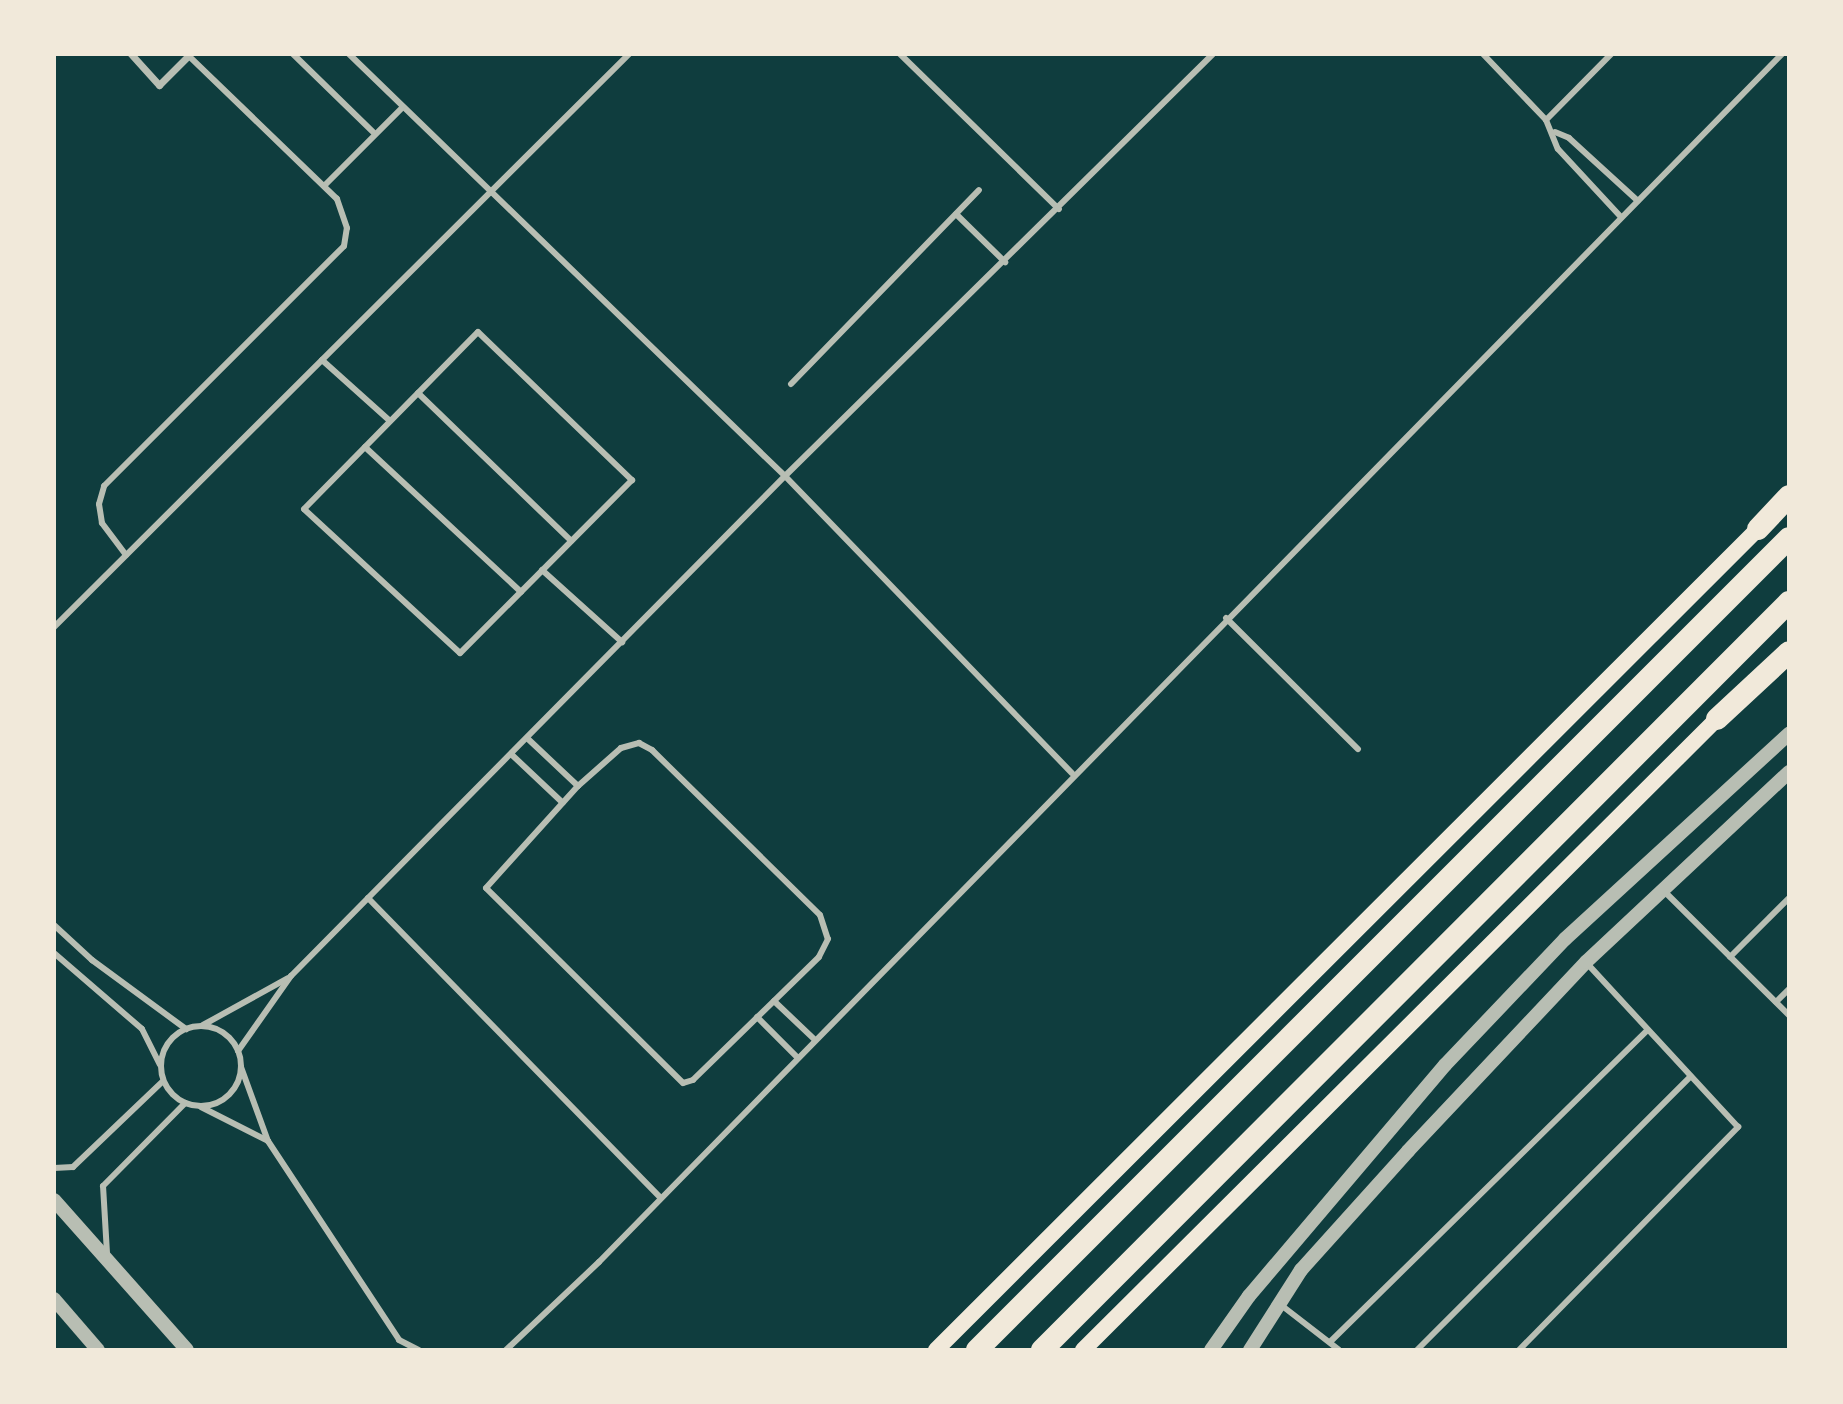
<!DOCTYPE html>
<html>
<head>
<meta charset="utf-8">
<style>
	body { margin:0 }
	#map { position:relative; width:1843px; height:1404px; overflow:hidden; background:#0f3d3e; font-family:"Space Grotesk",sans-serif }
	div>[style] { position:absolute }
	.service>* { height:6px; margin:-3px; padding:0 3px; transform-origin:3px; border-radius:3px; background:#b8beb3 }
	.service>.ring { margin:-3px; padding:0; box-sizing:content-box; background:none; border:6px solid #b8beb3; border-radius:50% }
	.pedestrian>* { height:7px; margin:-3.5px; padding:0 3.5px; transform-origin:3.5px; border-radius:3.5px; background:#b8beb3 }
	.tertiary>* { height:14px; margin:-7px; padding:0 7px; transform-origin:7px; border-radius:7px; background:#b8beb3 }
	.secondary>* { height:16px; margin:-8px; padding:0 8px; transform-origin:8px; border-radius:8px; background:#f1e9da }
	.trunk>* { height:22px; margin:-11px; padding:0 11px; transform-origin:11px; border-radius:11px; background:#f1e9da }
	span { translate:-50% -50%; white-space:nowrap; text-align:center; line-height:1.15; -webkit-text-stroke:6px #f1e9da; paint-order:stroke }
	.frame { position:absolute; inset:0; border:56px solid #f1e9da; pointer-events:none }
</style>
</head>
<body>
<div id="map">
	<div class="service">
		<div style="left:293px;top:54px;width:112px;rotate:44.3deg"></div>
		<div style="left:349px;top:54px;width:607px;rotate:44.07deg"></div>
		<div style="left:785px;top:476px;width:413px;rotate:46deg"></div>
		<div style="left:900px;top:54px;width:222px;rotate:44.3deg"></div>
		<div style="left:1483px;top:54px;width:91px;rotate:46.3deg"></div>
		<div style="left:1546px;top:120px;width:31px;rotate:68deg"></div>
		<div style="left:1558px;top:149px;width:93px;rotate:47.2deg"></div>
		<div style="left:1546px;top:120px;width:93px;rotate:-45.4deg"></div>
		<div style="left:1555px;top:132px;width:15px;rotate:23deg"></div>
		<div style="left:1569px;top:138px;width:93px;rotate:42.4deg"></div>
		<div style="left:324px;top:186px;width:110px;rotate:-45deg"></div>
		<div style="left:956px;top:214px;width:69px;rotate:44.4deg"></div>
		<div style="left:478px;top:332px;width:214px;rotate:43.9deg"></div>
		<div style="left:632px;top:480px;width:244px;rotate:134.8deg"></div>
		<div style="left:460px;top:653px;width:212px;rotate:-137.3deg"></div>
		<div style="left:304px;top:509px;width:248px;rotate:-45.5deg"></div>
		<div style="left:322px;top:360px;width:91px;rotate:41.9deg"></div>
		<div style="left:791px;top:384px;width:270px;rotate:-45.9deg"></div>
		<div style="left:418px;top:393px;width:213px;rotate:44deg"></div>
		<div style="left:365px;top:447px;width:213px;rotate:42.9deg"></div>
		<div style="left:126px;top:555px;width:40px;rotate:-127deg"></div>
		<div style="left:102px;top:523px;width:19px;rotate:-99deg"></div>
		<div style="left:99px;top:504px;width:19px;rotate:-74deg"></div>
		<div style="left:104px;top:486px;width:339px;rotate:-45deg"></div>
		<div style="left:344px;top:246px;width:18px;rotate:-81deg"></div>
		<div style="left:347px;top:228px;width:31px;rotate:-109deg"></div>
		<div style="left:337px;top:199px;width:209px;rotate:-136deg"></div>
		<div style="left:542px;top:570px;width:108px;rotate:42deg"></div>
		<div style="left:1226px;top:618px;width:186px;rotate:44.8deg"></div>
		<div style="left:54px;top:627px;width:812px;rotate:-44.9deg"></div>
		<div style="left:527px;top:738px;width:70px;rotate:43.3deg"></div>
		<div style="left:639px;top:743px;width:15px;rotate:28deg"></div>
		<div style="left:652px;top:750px;width:235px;rotate:44.5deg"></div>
		<div style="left:820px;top:915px;width:25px;rotate:72deg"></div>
		<div style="left:828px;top:939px;width:20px;rotate:117deg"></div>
		<div style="left:819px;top:957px;width:176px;rotate:135.7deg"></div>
		<div style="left:693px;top:1080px;width:10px;rotate:163deg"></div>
		<div style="left:683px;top:1083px;width:277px;rotate:-135.3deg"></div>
		<div style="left:486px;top:888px;width:137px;rotate:-48deg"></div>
		<div style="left:578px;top:786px;width:57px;rotate:-41.5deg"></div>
		<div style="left:621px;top:748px;width:19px;rotate:-16deg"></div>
		<div style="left:511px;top:754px;width:71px;rotate:43.3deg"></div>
		<div style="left:1664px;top:891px;width:176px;rotate:44.8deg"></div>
		<div style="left:368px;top:898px;width:419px;rotate:45.7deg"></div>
		<div style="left:54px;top:925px;width:52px;rotate:42.6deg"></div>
		<div style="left:92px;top:960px;width:117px;rotate:36.3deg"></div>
		<div style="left:54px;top:953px;width:116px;rotate:40.8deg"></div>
		<div style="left:142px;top:1029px;width:40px;rotate:63.4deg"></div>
		<div style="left:1730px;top:957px;width:83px;rotate:-45deg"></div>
		<div style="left:774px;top:1001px;width:55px;rotate:43.5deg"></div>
		<div style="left:1776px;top:1002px;width:18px;rotate:-45deg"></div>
		<div style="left:757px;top:1017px;width:57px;rotate:45deg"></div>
		<div style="left:203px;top:1025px;width:97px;rotate:-28.9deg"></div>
		<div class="ring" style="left:161px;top:1026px;width:74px;height:74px"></div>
		<div style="left:238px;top:1051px;width:92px;rotate:-54.8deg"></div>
		<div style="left:291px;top:976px;width:703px;rotate:-45.35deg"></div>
		<div style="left:785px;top:476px;width:601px;rotate:-44.6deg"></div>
		<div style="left:241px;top:1067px;width:79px;rotate:70deg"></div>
		<div style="left:268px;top:1141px;width:238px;rotate:56.6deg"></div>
		<div style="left:399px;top:1340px;width:22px;rotate:27deg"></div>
		<div style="left:201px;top:1107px;width:75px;rotate:26.9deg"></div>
		<div style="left:54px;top:1168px;width:19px;rotate:-3deg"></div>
		<div style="left:73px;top:1167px;width:124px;rotate:-43.7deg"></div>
		<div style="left:107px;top:1253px;width:67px;rotate:-93.4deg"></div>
		<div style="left:103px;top:1186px;width:117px;rotate:-45.3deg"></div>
		<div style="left:1281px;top:1305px;width:73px;rotate:37.8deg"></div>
		<div style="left:1331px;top:1341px;width:444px;rotate:-44.5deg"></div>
		<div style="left:506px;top:1350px;width:128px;rotate:-43.4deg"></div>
		<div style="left:599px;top:1262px;width:1691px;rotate:-45.6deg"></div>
		<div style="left:1417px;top:1350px;width:387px;rotate:-45deg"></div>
		<div style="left:1519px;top:1350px;width:313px;rotate:-45.5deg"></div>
		<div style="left:1738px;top:1127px;width:224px;rotate:-132.7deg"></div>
	</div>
	<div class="pedestrian">
		<div style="left:131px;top:54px;width:42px;rotate:47.9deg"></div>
		<div style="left:159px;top:85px;width:41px;rotate:-45deg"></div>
	</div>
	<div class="tertiary">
		<div style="left:54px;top:1200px;width:200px;rotate:48.4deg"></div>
		<div style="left:54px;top:1299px;width:67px;rotate:49.2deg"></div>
		<div style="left:1211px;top:1350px;width:66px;rotate:-54.9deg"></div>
		<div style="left:1249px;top:1296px;width:303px;rotate:-49.7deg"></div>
		<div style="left:1445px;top:1065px;width:174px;rotate:-46.4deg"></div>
		<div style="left:1565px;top:939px;width:304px;rotate:-42.5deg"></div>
		<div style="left:1250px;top:1350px;width:95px;rotate:-57.5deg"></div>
		<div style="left:1301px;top:1270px;width:160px;rotate:-48deg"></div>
		<div style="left:1408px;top:1151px;width:260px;rotate:-46.7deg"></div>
		<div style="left:1586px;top:962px;width:278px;rotate:-43.1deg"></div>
	</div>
	<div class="secondary">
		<div style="left:936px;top:1350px;width:1172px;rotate:-44.97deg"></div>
		<div style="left:1083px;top:1350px;width:903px;rotate:-44.87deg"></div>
	</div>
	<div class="trunk">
		<div style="left:1758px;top:529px;width:45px;rotate:-46.8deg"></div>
		<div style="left:1717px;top:719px;width:98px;rotate:-42.9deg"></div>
		<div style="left:977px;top:1350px;width:1148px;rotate:-45deg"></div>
		<div style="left:1042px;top:1350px;width:1057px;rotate:-45.04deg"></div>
	</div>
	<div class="frame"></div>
</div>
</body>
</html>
